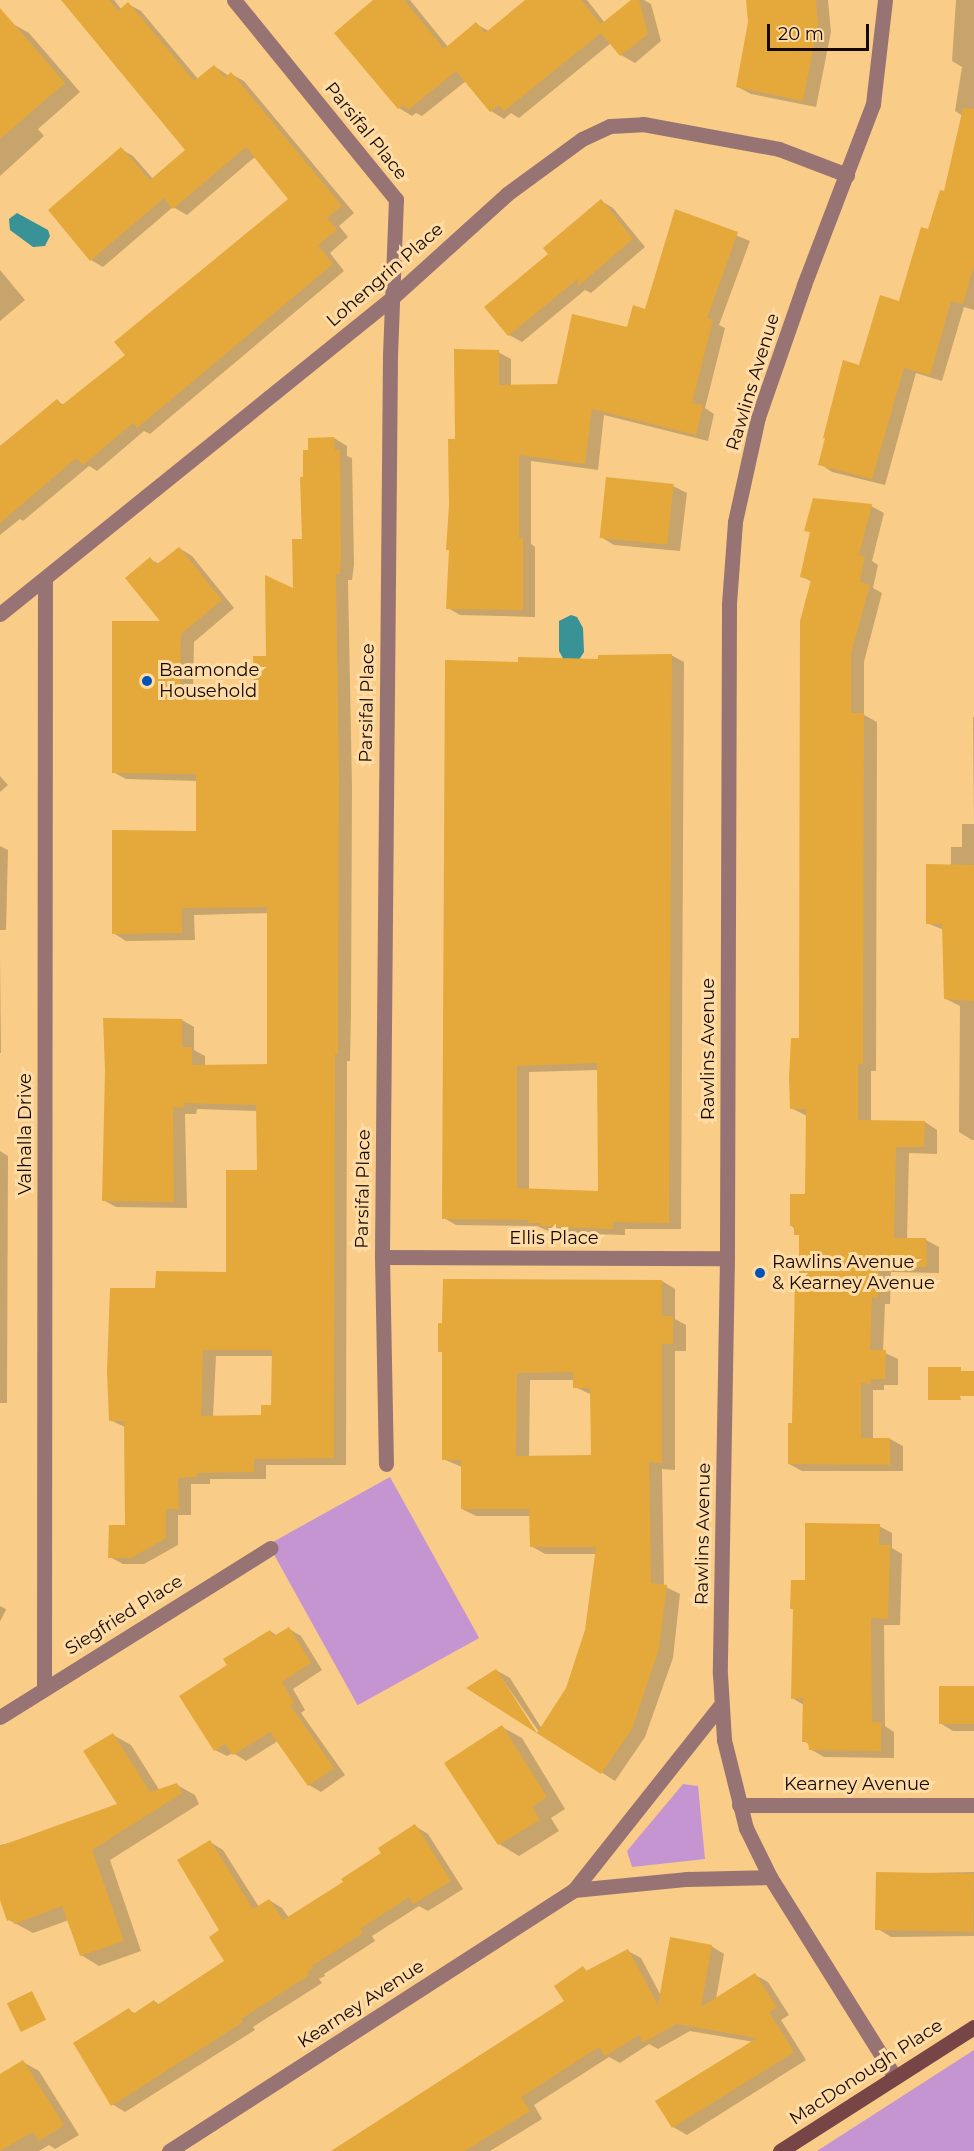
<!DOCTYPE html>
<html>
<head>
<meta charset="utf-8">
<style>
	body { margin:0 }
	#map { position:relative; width:974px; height:2151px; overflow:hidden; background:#f9cd87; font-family:Montserrat,sans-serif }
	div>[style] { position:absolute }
	.green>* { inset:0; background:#c495d1; transform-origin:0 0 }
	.water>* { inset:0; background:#389296 }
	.shadow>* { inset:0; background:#0003; transform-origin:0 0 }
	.building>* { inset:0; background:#e4a93a; transform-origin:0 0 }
	.street>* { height:15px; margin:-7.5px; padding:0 7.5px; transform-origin:7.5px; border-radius:7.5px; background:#977473 }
	.secondary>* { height:15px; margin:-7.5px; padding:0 7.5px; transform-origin:7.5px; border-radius:7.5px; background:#774546 }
	.dots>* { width:16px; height:16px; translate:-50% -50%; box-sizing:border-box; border:3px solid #ffdca5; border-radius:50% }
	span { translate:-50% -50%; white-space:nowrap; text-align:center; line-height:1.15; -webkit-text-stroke:6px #ffdca5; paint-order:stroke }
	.street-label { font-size:18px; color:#150a00 }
	.poi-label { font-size:18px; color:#150a00 }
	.left { translate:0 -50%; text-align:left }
	.scale { position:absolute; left:767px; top:24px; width:102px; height:27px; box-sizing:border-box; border:3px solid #150a00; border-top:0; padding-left:8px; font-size:18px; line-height:21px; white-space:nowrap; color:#150a00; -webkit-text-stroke:4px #ffdca5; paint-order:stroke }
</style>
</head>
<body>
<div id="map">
	<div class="green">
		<div style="left:390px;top:1477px;width:184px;height:139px;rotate:61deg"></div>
		<div style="clip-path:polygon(683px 1784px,698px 1786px,705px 1859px,632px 1867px,627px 1851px)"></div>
		<div style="clip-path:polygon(974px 2050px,974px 2151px,817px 2151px)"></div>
	</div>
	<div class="water">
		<div style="clip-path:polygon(17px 213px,48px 230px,50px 236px,45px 246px,33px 247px,10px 230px,9px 219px)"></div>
		<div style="clip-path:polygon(571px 615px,577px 617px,583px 628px,584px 652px,577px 663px,565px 662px,559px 651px,559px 621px)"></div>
	</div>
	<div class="shadow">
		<div style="clip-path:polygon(71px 0,114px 0,122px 10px,128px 4px,141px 11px,198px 79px,214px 66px,229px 76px,231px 74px,244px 81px,354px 213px,339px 226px,348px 237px,330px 253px,344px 271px,150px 434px,144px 431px,97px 471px,89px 466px,23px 521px,20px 519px,0 535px,0 446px,57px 401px,64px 405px,127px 355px,291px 199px,256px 156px,187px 215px,173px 207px,103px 267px,91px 260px,121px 149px,133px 156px,153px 179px,187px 150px)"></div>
		<div style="clip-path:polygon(376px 0,410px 0,448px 47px,476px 24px,489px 31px,528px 0,587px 0,605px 23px,633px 0,644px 0,651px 4px,661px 41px,635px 63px,621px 55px,611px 43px,519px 118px,511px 113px,504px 119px,491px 111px,466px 81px,422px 116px,416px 113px,412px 116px,399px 108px)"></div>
		<div style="clip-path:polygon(748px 0,828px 0,831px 32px,816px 107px,751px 94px,738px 87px,750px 22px)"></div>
		<div style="clip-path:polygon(956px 0,974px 0,974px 310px,964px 307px,942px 381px,916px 373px,885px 485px,832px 472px,820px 464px,900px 303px,945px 193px,963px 116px,955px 111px,962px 67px,952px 61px)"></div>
		<div style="clip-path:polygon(13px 24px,29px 33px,80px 92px,38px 129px,44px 136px,0 176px,0 35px)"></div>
		<div style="clip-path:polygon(601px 201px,613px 208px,645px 247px,591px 293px,585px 290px,522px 342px,509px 335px,486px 307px,550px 254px)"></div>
		<div style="clip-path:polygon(676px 211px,750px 241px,719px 325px,725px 328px,705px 408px,714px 414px,708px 441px,604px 415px,598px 470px,531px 461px,531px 544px,535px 547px,535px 617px,460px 615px,448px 608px,457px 441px,498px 352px,511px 359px,511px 386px,558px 386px,646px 311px)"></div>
		<div style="clip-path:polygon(0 270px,25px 300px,0 321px)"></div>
		<div style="clip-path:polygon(evenodd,334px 438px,347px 446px,347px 456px,352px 458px,354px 565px,352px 580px,348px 580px,352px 787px,351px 1014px,350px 1061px,347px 1061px,346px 1465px,266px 1465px,266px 1479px,210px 1479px,210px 1484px,191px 1484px,191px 1515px,178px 1515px,178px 1545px,144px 1564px,123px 1564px,110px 1557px,126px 1527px,125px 1427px,110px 1420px,157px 1290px,228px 1273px,258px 1171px,258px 1111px,197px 1109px,196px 1114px,185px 1114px,187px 1208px,116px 1207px,103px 1200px,182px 1020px,194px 1027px,194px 1050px,205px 1056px,205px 1066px,268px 1065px,268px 913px,194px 915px,195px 940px,126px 941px,113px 933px,198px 833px,198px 781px,126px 779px,113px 772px,164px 623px,150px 559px,159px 564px,179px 548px,192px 556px,234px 608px,194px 642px,193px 689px,256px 690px,294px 590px,304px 541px,305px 478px,334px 438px,216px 1356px,273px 1356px,273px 1406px,263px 1417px,213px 1417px,216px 1356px)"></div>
		<div style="clip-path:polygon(673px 486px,687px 493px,680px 551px,614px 545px,601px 537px)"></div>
		<div style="clip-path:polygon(871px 506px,884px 513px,872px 561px,878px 565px,873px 588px,882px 593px,864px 662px,864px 715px,877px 722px,876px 1071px,871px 1071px,871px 1121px,925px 1122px,937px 1130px,937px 1154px,909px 1153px,907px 1240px,926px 1240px,939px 1247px,939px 1273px,891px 1272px,890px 1304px,885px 1304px,883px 1352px,898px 1359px,898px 1385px,884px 1385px,884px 1390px,873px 1390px,873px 1439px,890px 1439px,903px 1446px,903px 1471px,802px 1471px,789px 1464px,794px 1425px,801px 1237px,791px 1225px,806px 1196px,807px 1116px,791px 1108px,800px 1040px,812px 582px,802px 576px,811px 533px,806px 530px)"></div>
		<div style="clip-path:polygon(evenodd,671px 655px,684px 662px,681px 1229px,625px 1229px,625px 1235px,553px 1233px,537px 1226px,456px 1225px,444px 1218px,520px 663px,671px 655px,598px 1070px,600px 1193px,529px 1190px,529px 1072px,598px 1070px)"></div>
		<div style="clip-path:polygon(973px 717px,974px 717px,974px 1140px,972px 1140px,959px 1132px,960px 1006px,946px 999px,944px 930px,927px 923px,951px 866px,951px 847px,962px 847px,962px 824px,974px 824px)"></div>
		<div style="clip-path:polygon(0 776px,8px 785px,0 792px)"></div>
		<div style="clip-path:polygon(0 846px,8px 850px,6px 930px,0 930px)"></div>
		<div style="clip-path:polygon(0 954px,1px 1053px,0 1053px)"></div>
		<div style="clip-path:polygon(0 1151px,8px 1156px,7px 1403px,0 1403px)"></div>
		<div style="clip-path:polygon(evenodd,662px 1281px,675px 1289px,675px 1319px,686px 1325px,686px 1351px,675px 1351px,675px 1470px,662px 1469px,664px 1586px,680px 1594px,673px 1658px,645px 1737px,615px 1781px,539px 1732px,496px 1670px,510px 1678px,542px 1729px,567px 1689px,587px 1631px,596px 1554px,545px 1554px,531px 1546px,531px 1516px,476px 1516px,462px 1509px,462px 1467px,443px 1459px,443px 1353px,662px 1281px,530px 1380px,575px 1380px,575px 1387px,592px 1395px,592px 1457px,529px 1457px,530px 1380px)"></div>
		<div style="clip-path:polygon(879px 1526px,892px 1533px,892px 1548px,902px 1554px,900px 1625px,884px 1625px,885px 1726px,894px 1732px,894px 1758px,824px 1757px,810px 1749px,810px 1745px,804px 1741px,804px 1705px,792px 1698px,795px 1671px,792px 1582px,806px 1582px)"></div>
		<div style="left:0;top:1606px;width:7px;height:53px;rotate:27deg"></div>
		<div style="clip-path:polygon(289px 1629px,301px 1636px,322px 1670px,293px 1689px,305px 1710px,301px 1713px,345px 1775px,321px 1792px,309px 1785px,278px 1741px,246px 1761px,233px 1753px,227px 1756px,215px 1750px,229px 1666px,270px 1631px,278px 1636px)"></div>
		<div style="clip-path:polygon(974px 1688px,974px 1731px,953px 1731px,940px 1723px)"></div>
		<div style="clip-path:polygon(502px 1727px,522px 1738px,565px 1809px,551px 1818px,559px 1831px,519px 1856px,499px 1844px)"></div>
		<div style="clip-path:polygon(113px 1735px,131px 1745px,160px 1791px,177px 1785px,195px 1795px,199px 1804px,110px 1860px,141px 1951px,99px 1966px,81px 1955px,69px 1920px,33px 1933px,9px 1920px,0 1895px,0 1845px,15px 1842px,119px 1805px)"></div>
		<div style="clip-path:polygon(415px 1826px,428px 1834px,463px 1889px,428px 1911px,419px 1906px,372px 1936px,375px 1941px,324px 1974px,325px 1976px,319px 1979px,322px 1983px,253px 2027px,255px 2030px,125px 2112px,112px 2104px,129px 2010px,136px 2014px,154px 2001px,160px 2005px,226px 1961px,210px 1842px,223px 1850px,259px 1907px,269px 1900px,282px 1908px,289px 1918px,345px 1883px)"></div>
		<div style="clip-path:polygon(974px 1872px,974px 1936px,891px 1937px,878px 1929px,878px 1874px)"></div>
		<div style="clip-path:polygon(711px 1946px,724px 1954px,716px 1999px,755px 1975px,768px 1982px,789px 2015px,781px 2020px,806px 2060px,687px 2135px,673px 2127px,754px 2042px,690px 2031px,658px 2049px,649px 2044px,620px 2063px,609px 2057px,534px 2105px,542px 2119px,490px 2151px,333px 2151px,566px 2001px,583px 1968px,589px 1972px,628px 1951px,641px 1958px,661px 1996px)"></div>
		<div style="clip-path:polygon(23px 2062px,39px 2071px,79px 2135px,55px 2149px,49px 2145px,39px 2151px,0 2151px,0 2076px)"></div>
	</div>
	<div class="building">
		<div style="clip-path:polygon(61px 0,109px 0,118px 11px,128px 2px,194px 81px,214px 65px,225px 78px,231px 72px,342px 206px,327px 218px,337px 230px,318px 245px,333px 264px,137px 428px,133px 423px,83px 465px,78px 459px,74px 460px,0 523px,0 446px,57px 399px,62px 405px,125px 355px,114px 342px,288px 199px,246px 147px,173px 209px,164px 198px,90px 261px,48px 210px,121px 147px,160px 192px,150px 180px,185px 150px)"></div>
		<div style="clip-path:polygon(373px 0,404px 0,444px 49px,476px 22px,485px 33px,525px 0,581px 0,601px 24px,631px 0,639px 0,648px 34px,620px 56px,601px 33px,504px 111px,499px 105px,490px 112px,456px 71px,408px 110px,404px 105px,398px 109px,334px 33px)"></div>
		<div style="clip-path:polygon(746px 0,816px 0,818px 24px,803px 101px,736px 87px,748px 22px)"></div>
		<div style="clip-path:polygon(0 8px,65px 83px,0 139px)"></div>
		<div style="clip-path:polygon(963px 108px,974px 109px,974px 266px,963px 304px,951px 301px,930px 375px,904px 368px,872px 479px,818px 465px,825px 438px,823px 438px,843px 360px,859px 365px,880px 295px,899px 301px,921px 227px,928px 229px,940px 190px,944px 191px)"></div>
		<div style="clip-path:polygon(601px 199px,633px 239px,577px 287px,579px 278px,508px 336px,484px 307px,548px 254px,543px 248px)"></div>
		<div style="clip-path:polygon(675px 209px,738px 232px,707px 318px,713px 320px,692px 403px,703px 405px,696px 435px,592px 409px,585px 464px,519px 455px,519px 538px,523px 538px,523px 610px,446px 609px,449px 550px,446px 550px,449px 505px,448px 439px,455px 439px,454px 349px,499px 350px,499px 385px,557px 384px,572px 314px,627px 327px,633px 305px,645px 309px)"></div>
		<div style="clip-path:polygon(evenodd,334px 437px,335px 450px,340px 450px,341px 558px,340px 574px,336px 574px,339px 779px,338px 1006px,338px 1054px,335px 1054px,334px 1458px,254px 1459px,254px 1472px,197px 1473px,197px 1477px,178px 1478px,179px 1509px,166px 1509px,166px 1538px,131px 1558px,108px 1558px,109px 1525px,125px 1525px,124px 1421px,109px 1421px,107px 1371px,110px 1288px,155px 1288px,156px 1271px,226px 1272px,226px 1170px,257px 1170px,256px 1105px,184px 1103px,184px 1108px,173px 1107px,174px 1202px,102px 1201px,105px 1070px,103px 1018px,182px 1019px,182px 1047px,192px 1047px,192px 1065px,267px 1064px,267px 907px,182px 908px,182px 933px,112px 934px,112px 830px,196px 831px,196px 774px,112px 773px,112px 621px,160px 621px,125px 578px,150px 557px,156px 565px,179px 547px,222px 600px,181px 634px,180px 688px,254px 688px,253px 656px,266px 656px,265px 575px,293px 588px,292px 539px,302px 539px,300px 477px,303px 477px,303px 450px,308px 450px,308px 438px,334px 437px,203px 1350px,272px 1350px,271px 1405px,261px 1405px,261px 1415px,201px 1416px,203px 1350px)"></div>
		<div style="left:606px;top:477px;width:68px;height:61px;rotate:6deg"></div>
		<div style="clip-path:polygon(813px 498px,872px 504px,859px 555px,865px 556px,860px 582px,870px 585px,851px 654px,851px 713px,864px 713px,863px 1064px,858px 1064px,858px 1120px,925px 1121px,924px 1147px,896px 1147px,894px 1238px,926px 1238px,927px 1267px,879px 1266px,878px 1298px,872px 1297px,870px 1350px,886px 1350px,885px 1379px,871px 1379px,871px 1384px,861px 1383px,861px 1438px,890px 1438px,890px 1465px,788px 1464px,788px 1423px,792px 1423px,795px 1280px,799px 1280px,799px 1235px,794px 1235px,794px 1226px,790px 1226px,790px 1194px,805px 1194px,806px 1109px,790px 1109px,789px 1077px,791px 1038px,799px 1038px,800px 621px,811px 580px,800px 577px,810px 532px,804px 531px)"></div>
		<div style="clip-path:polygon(evenodd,672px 654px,669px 1223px,613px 1222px,613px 1229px,540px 1226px,540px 1223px,528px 1223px,528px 1220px,442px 1219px,445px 660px,518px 662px,518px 657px,598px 659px,598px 655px,672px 654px,597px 1063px,598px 1191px,517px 1188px,517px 1066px,597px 1063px)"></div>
		<div style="clip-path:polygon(926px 864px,974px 865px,974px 1001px,944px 999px,942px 924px,926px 924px)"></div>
		<div style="clip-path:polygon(evenodd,443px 1279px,662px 1280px,662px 1316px,673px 1316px,673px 1344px,662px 1344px,662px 1463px,649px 1462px,651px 1583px,667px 1585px,659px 1649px,632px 1729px,601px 1774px,466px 1688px,496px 1669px,537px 1733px,566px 1688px,585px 1630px,596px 1547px,530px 1547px,529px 1509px,461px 1509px,461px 1460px,442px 1460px,442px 1352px,438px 1352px,438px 1323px,442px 1323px,443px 1279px,573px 1372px,573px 1388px,590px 1388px,591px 1455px,516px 1456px,517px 1373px,573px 1372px)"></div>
		<div style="clip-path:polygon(928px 1367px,961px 1367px,961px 1371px,974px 1371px,974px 1396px,960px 1396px,961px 1400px,928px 1400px)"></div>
		<div style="clip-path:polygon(805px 1523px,880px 1524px,879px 1545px,890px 1545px,888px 1619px,871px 1618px,872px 1722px,881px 1722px,881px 1751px,809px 1750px,808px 1742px,802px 1742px,803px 1698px,791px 1699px,793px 1609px,790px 1609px,791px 1580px,805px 1580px)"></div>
		<div style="clip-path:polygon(289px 1627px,311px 1663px,282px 1682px,294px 1703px,290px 1705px,334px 1768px,308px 1786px,270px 1732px,233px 1755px,225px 1744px,214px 1751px,179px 1696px,227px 1665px,223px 1659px,270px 1630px,274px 1636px)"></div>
		<div style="left:939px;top:1686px;width:35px;height:38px"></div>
		<div style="clip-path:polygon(502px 1725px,547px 1797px,532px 1807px,540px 1820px,498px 1845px,444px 1763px)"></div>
		<div style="clip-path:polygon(113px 1733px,150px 1792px,177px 1783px,182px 1793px,92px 1850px,124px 1941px,80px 1956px,62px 1906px,14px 1924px,12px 1919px,7px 1921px,0 1900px,0 1846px,117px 1804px,83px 1751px)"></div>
		<div style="clip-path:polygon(415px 1824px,451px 1881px,413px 1904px,409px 1897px,360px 1929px,363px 1933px,312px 1966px,313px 1968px,307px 1972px,309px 1975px,241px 2019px,243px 2022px,111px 2106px,73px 2043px,129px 2008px,133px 2014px,154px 2000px,157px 2005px,224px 1961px,209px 1937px,219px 1930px,177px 1860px,210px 1840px,253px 1909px,269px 1899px,283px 1920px,343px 1882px,341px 1879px,381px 1853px,378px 1848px)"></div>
		<div style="left:876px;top:1872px;width:98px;height:58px;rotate:1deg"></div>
		<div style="clip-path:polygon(670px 1937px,712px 1945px,701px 2007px,755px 1973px,777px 2008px,769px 2012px,794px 2052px,672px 2128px,655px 2101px,757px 2038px,676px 2024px,643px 2043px,639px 2035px,605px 2056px,599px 2047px,521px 2097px,530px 2111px,465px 2151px,331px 2151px,564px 2001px,554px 1986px,583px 1966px,586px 1971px,628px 1949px,658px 2005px)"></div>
		<div style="left:32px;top:1991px;width:32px;height:28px;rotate:64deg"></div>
		<div style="clip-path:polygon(23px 2060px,64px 2125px,39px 2141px,33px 2132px,0 2151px,0 2074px)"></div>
	</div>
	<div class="street">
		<div style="left:234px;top:0;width:257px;rotate:50.9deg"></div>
		<div style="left:396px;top:199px;width:156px;rotate:92.2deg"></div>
		<div style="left:390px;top:355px;width:902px;rotate:90.51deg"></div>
		<div style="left:382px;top:1257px;width:207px;rotate:88.9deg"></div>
		<div style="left:885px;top:0;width:105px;rotate:96.6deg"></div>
		<div style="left:873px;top:104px;width:194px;rotate:110.9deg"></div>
		<div style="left:804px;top:285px;width:140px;rotate:109.2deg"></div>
		<div style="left:758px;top:417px;width:107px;rotate:102.4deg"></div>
		<div style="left:735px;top:522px;width:82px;rotate:94.2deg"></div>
		<div style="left:729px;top:604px;width:654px;rotate:90.18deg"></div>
		<div style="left:727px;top:1258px;width:416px;rotate:91deg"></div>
		<div style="left:720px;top:1674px;width:66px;rotate:86.5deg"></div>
		<div style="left:724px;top:1740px;width:91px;rotate:76deg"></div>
		<div style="left:746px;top:1828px;width:55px;rotate:63.9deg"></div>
		<div style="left:770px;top:1877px;width:236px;rotate:58deg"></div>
		<div style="left:0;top:614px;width:504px;rotate:-38.87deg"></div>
		<div style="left:392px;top:298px;width:155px;rotate:-42.1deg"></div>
		<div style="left:507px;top:194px;width:93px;rotate:-36.3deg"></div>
		<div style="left:582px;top:139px;width:31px;rotate:-25deg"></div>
		<div style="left:610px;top:126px;width:33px;rotate:-3deg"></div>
		<div style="left:643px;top:124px;width:138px;rotate:10.4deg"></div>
		<div style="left:779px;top:149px;width:73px;rotate:20.9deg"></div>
		<div style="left:382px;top:1257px;width:345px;rotate:0.2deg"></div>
		<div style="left:44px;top:1689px;width:1110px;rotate:-89.95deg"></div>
		<div style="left:0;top:1717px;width:319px;rotate:-32deg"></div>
		<div style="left:739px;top:1805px;width:235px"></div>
		<div style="left:574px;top:1890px;width:114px;rotate:-5.6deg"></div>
		<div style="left:687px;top:1879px;width:83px;rotate:-1.4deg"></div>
		<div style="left:169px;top:2151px;width:482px;rotate:-32.8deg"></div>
		<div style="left:574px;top:1890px;width:235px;rotate:-51.6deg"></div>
	</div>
	<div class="secondary">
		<div style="left:780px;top:2151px;width:230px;rotate:-32.6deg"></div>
	</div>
	<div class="dots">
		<div style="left:147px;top:681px;background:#0051ba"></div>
		<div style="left:760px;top:1273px;background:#0051ba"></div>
	</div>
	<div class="street-label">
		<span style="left:366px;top:131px;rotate:51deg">Parsifal Place</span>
		<span style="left:385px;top:275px;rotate:-41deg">Lohengrin Place</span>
		<span style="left:753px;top:382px;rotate:-73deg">Rawlins Avenue</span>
		<span style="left:367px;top:703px;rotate:-89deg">Parsifal Place</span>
		<span style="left:708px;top:1049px;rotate:-90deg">Rawlins Avenue</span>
		<span style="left:25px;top:1134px;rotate:-90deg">Valhalla Drive</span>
		<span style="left:363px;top:1189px;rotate:-89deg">Parsifal Place</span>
		<span style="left:554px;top:1238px">Ellis Place</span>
		<span style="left:703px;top:1534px;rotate:-89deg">Rawlins Avenue</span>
		<span style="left:124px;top:1615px;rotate:-32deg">Siegfried Place</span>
		<span style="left:857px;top:1784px">Kearney Avenue</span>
		<span style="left:361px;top:2004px;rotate:-33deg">Kearney Avenue</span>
		<span style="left:866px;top:2072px;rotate:-33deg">MacDonough Place</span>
	</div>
	<div class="poi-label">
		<span class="left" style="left:159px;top:681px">Baamonde<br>Household</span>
		<span class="left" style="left:772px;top:1273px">Rawlins Avenue<br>&amp; Kearney Avenue</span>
	</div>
	<div class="scale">20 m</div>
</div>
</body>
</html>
